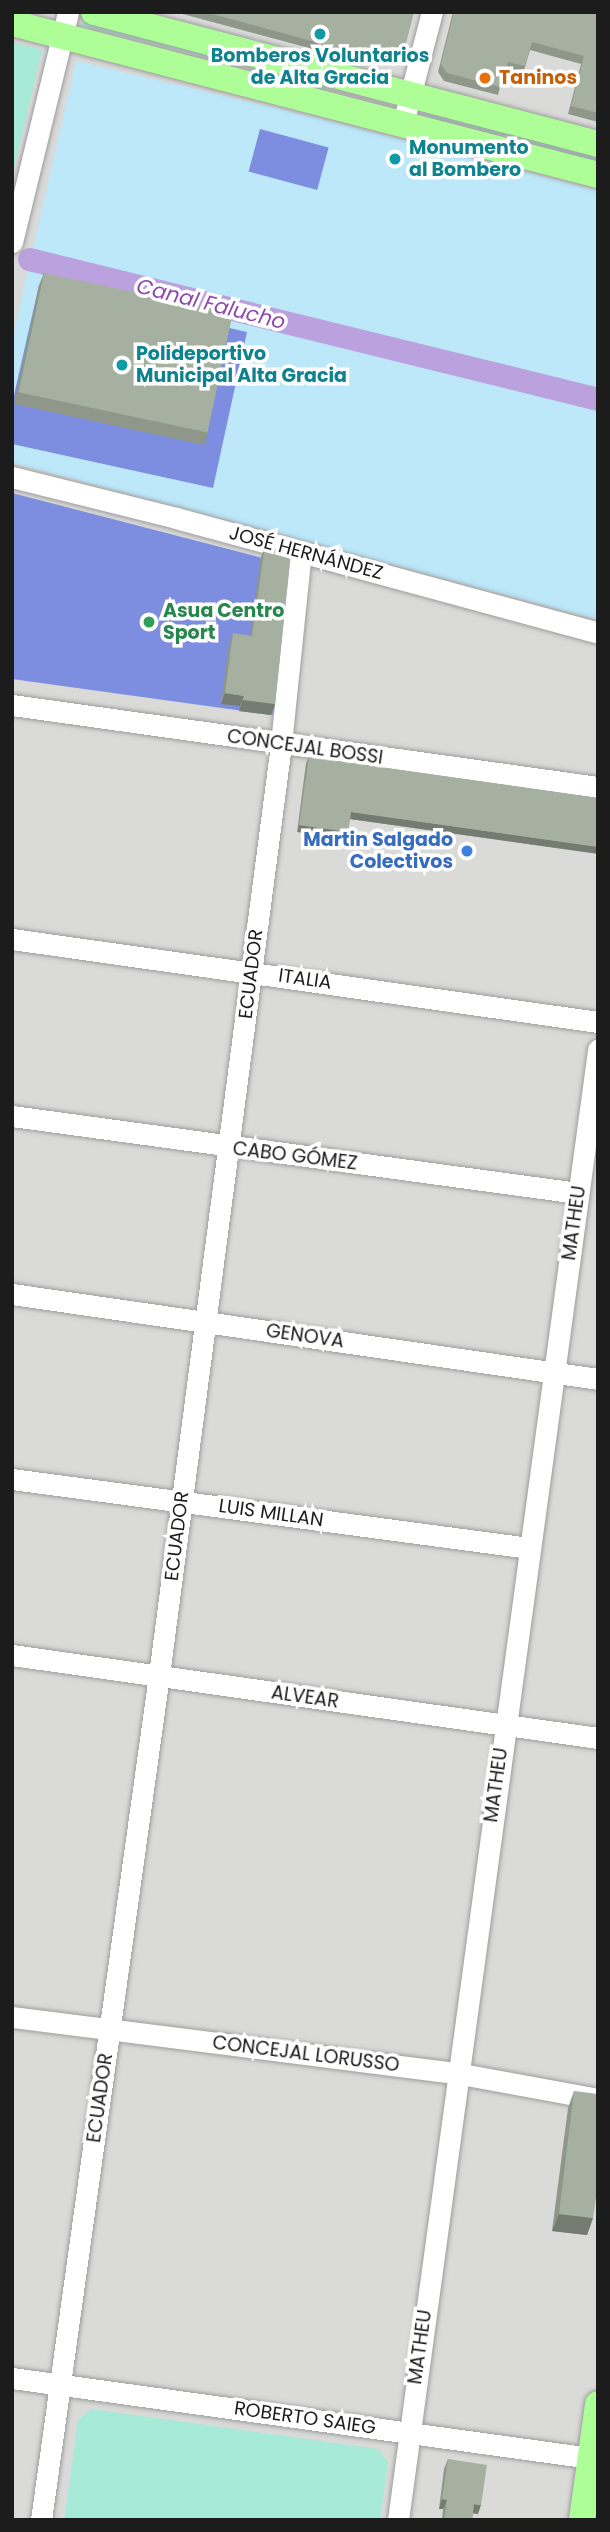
<!DOCTYPE html>
<html>
<head>
<meta charset="utf-8">
<style>
	body { margin:0 }
	#map { position:relative; width:610px; height:2532px; overflow:hidden; background:#e3eee2; font-family:Poppins,sans-serif }
	div>[style] { position:absolute }
	.residential>* { inset:0; background:#dadad9; transform-origin:0 0 }
	.grass>* { inset:0; background:#a6ead7; transform-origin:0 0 }
	.park>* { inset:0; background:#bce8fa }
	.pitch>* { inset:0; background:#7d8ee0; transform-origin:0 0 }
	.canal>* { height:23px; margin:-11.5px; padding:0 11.5px; transform-origin:11.5px; border-radius:11.5px; background:#bba1dd }
	.roads { filter:drop-shadow(0 0 2px #9d9d9d) drop-shadow(0 0 2px #9d9d9d) }
	.minor>* { height:21px; margin:-10.5px; padding:0 10.5px; transform-origin:10.5px; border-radius:10.5px; background:#fff }
	.major>* { height:26px; margin:-13px; padding:0 13px; transform-origin:13px; border-radius:13px; background:#adfe97 }
	.wall>* { inset:0; background:#8f978a }
	.shaded-wall>* { inset:0; background:#747b71; transform-origin:0 0 }
	.building>* { inset:0; background:#a6b0a1; transform-origin:0 0 }
	.dots>* { width:19px; height:19px; translate:-50% -50%; box-sizing:border-box; border:4px solid #fff; border-radius:50% }
	span { translate:-50% -50%; white-space:nowrap; text-align:center; line-height:1.15; -webkit-text-stroke:7px #fff; paint-order:stroke }
	.culture-label { font-size:19px; color:#0d838f; font-weight:700 }
	.left { translate:0 -50%; text-align:left }
	.food-label { font-size:19px; color:#c56008; font-weight:700 }
	.street-label { font-size:19px; color:#1c1c1c }
	.leisure-label { font-size:19px; color:#27864d; font-weight:700 }
	.shop-label { font-size:19px; color:#366cbe; font-weight:700 }
	.right { translate:-100% -50%; text-align:right }
	.water-label { font-size:21px; color:#9047ad; font-style:italic }
	.frame { position:absolute; inset:0; border:14px solid #1c1c1c; pointer-events:none }
</style>
</head>
<body>
<div id="map">
	<div class="residential">
		<div style="left:12px;top:12px;width:586px;height:2508px"></div>
	</div>
	<div class="grass">
		<div style="left:82px;top:22px;width:206px;height:4px;rotate:14deg"></div>
		<div style="clip-path:polygon(12px 42px,42px 50px,12px 176px)"></div>
		<div style="clip-path:polygon(426px 113px,598px 157px,598px 162px,425px 116px)"></div>
		<div style="clip-path:polygon(91px 2409px,378px 2449px,388px 2462px,380px 2520px,64px 2520px,78px 2420px)"></div>
	</div>
	<div class="park">
		<div style="clip-path:polygon(76px 61px,339px 123px,598px 191px,598px 620px,12px 463px,12px 340px)"></div>
	</div>
	<div class="pitch">
		<div style="left:260px;top:129px;width:71px;height:44px;rotate:15deg"></div>
		<div style="clip-path:polygon(39px 285px,247px 332px,213px 488px,12px 444px,12px 404px)"></div>
		<div style="clip-path:polygon(12px 493px,294px 566px,273px 715px,12px 679px)"></div>
	</div>
	<div class="canal">
		<div style="left:29px;top:259px;width:586px;rotate:13.82deg"></div>
	</div>
	<div class="roads">
		<div class="minor">
			<div style="left:403px;top:123px;width:115px;rotate:-75.4deg"></div>
			<div style="left:12px;top:242px;width:237px;rotate:-76.3deg"></div>
			<div style="left:12px;top:477px;width:169px;rotate:14deg"></div>
			<div style="left:176px;top:518px;width:437px;rotate:15.2deg"></div>
			<div style="left:12px;top:705px;width:592px;rotate:7.97deg"></div>
			<div style="left:12px;top:939px;width:592px;rotate:8.06deg"></div>
			<div style="left:12px;top:1116px;width:571px;rotate:7.75deg"></div>
			<div style="left:12px;top:1294px;width:592px;rotate:8.25deg"></div>
			<div style="left:12px;top:1479px;width:522px;rotate:7.6deg"></div>
			<div style="left:12px;top:1655px;width:592px;rotate:8.06deg"></div>
			<div style="left:12px;top:2017px;width:448px;rotate:7.2deg"></div>
			<div style="left:456px;top:2073px;width:144px;rotate:10.4deg"></div>
			<div style="left:12px;top:2378px;width:592px;rotate:7.87deg"></div>
			<div style="left:41px;top:2520px;width:853px;rotate:-82.05deg"></div>
			<div style="left:159px;top:1675px;width:939px;rotate:-82.53deg"></div>
			<div style="left:281px;top:744px;width:193px;rotate:-84.1deg"></div>
			<div style="left:398px;top:2520px;width:1484px;rotate:-82.25deg"></div>
		</div>
		<div class="major">
			<div style="left:94px;top:12px;width:521px;rotate:14.68deg"></div>
			<div style="left:12px;top:23px;width:605px;rotate:14.54deg"></div>
			<div style="left:582px;top:2520px;width:117px;rotate:-82.1deg"></div>
		</div>
	</div>
	<div class="wall">
		<div style="clip-path:polygon(175px 12px,414px 12px,399px 66px,363px 57px,361px 62px)"></div>
		<div style="clip-path:polygon(453px 12px,598px 12px,598px 122px,568px 114px,581px 64px,530px 50px,523px 74px,505px 69px,498px 95px,444px 81px,438px 72px)"></div>
		<div style="clip-path:polygon(44px 273px,208px 433px,204px 445px,14px 404px,39px 285px)"></div>
		<div style="clip-path:polygon(265px 546px,275px 704px,271px 715px,239px 711px,240px 706px,221px 704px,229px 644px,233px 633px,250px 636px,261px 557px)"></div>
		<div style="clip-path:polygon(309px 757px,598px 798px,598px 854px,350px 819px,346px 839px,297px 832px,306px 763px)"></div>
		<div style="clip-path:polygon(574px 2091px,593px 2218px,587px 2235px,552px 2231px,568px 2108px)"></div>
		<div style="clip-path:polygon(448px 2459px,478px 2514px,473px 2513px,472px 2520px,442px 2520px,443px 2509px,439px 2509px,444px 2469px)"></div>
	</div>
	<div class="shaded-wall">
		<div style="clip-path:polygon(225px 693px,244px 696px,240px 706px,221px 704px)"></div>
		<div style="clip-path:polygon(243px 700px,275px 704px,271px 715px,239px 711px)"></div>
		<div style="left:351px;top:812px;width:249px;height:7px;rotate:8deg"></div>
		<div style="left:299px;top:825px;width:49px;height:7px;rotate:8deg"></div>
		<div style="clip-path:polygon(559px 2214px,593px 2218px,587px 2235px,552px 2231px)"></div>
		<div style="clip-path:polygon(442px 2499px,447px 2500px,443px 2509px,439px 2509px)"></div>
		<div style="clip-path:polygon(474px 2504px,481px 2505px,478px 2514px,471px 2513px)"></div>
	</div>
	<div class="building">
		<div style="clip-path:polygon(205px 12px,414px 12px,402px 59px,365px 49px,363px 55px)"></div>
		<div style="clip-path:polygon(454px 12px,598px 12px,598px 113px,571px 106px,584px 56px,532px 42px,525px 66px,508px 62px,500px 87px,447px 73px,441px 64px)"></div>
		<div style="left:44px;top:273px;width:193px;height:122px;rotate:12deg"></div>
		<div style="clip-path:polygon(265px 546px,291px 553px,275px 704px,243px 700px,244px 696px,225px 693px,233px 633px,252px 636px)"></div>
		<div style="clip-path:polygon(309px 757px,598px 798px,598px 847px,351px 812px,348px 832px,299px 825px)"></div>
		<div style="clip-path:polygon(574px 2091px,598px 2094px,598px 2184px,593px 2218px,559px 2214px)"></div>
		<div style="clip-path:polygon(448px 2459px,487px 2465px,481px 2505px,474px 2504px,472px 2520px,444px 2520px,447px 2500px,442px 2499px)"></div>
	</div>
	<div class="dots">
		<div style="left:320px;top:34px;background:#0f9aa8"></div>
		<div style="left:485px;top:78px;background:#e8710a"></div>
		<div style="left:395px;top:159px;background:#0f9aa8"></div>
		<div style="left:122px;top:365px;background:#0f9aa8"></div>
		<div style="left:149px;top:622px;background:#2e9e5b"></div>
		<div style="left:467px;top:851px;background:#3f7fe0"></div>
	</div>
	<div class="culture-label">
		<span style="left:320px;top:67px">Bomberos Voluntarios<br>de Alta Gracia</span>
		<span class="left" style="left:409px;top:159px">Monumento<br>al Bombero</span>
		<span class="left" style="left:136px;top:365px">Polideportivo<br>Municipal Alta Gracia</span>
	</div>
	<div class="food-label">
		<span class="left" style="left:499px;top:78px">Taninos</span>
	</div>
	<div class="street-label">
		<span style="left:306px;top:553px;rotate:15deg">JOSÉ HERNÁNDEZ</span>
		<span style="left:305px;top:747px;rotate:8deg">CONCEJAL BOSSI</span>
		<span style="left:251px;top:974px;rotate:-83deg">ECUADOR</span>
		<span style="left:305px;top:979px;rotate:8deg">ITALIA</span>
		<span style="left:295px;top:1156px;rotate:7deg">CABO GÓMEZ</span>
		<span style="left:574px;top:1223px;rotate:-82deg">MATHEU</span>
		<span style="left:305px;top:1336px;rotate:8deg">GENOVA</span>
		<span style="left:271px;top:1513px;rotate:8deg">LUIS MILLAN</span>
		<span style="left:177px;top:1536px;rotate:-83deg">ECUADOR</span>
		<span style="left:305px;top:1697px;rotate:8deg">ALVEAR</span>
		<span style="left:496px;top:1785px;rotate:-82deg">MATHEU</span>
		<span style="left:306px;top:2054px;rotate:7deg">CONCEJAL LORUSSO</span>
		<span style="left:100px;top:2098px;rotate:-82deg">ECUADOR</span>
		<span style="left:420px;top:2347px;rotate:-82deg">MATHEU</span>
		<span style="left:305px;top:2418px;rotate:8deg">ROBERTO SAIEG</span>
	</div>
	<div class="leisure-label">
		<span class="left" style="left:163px;top:622px">Asua Centro<br>Sport</span>
	</div>
	<div class="shop-label">
		<span class="right" style="left:453px;top:851px">Martin Salgado<br>Colectivos</span>
	</div>
	<div class="water-label">
		<span style="left:211px;top:304px;rotate:14deg">Canal Falucho</span>
	</div>
	<div class="frame"></div>
</div>
</body>
</html>
